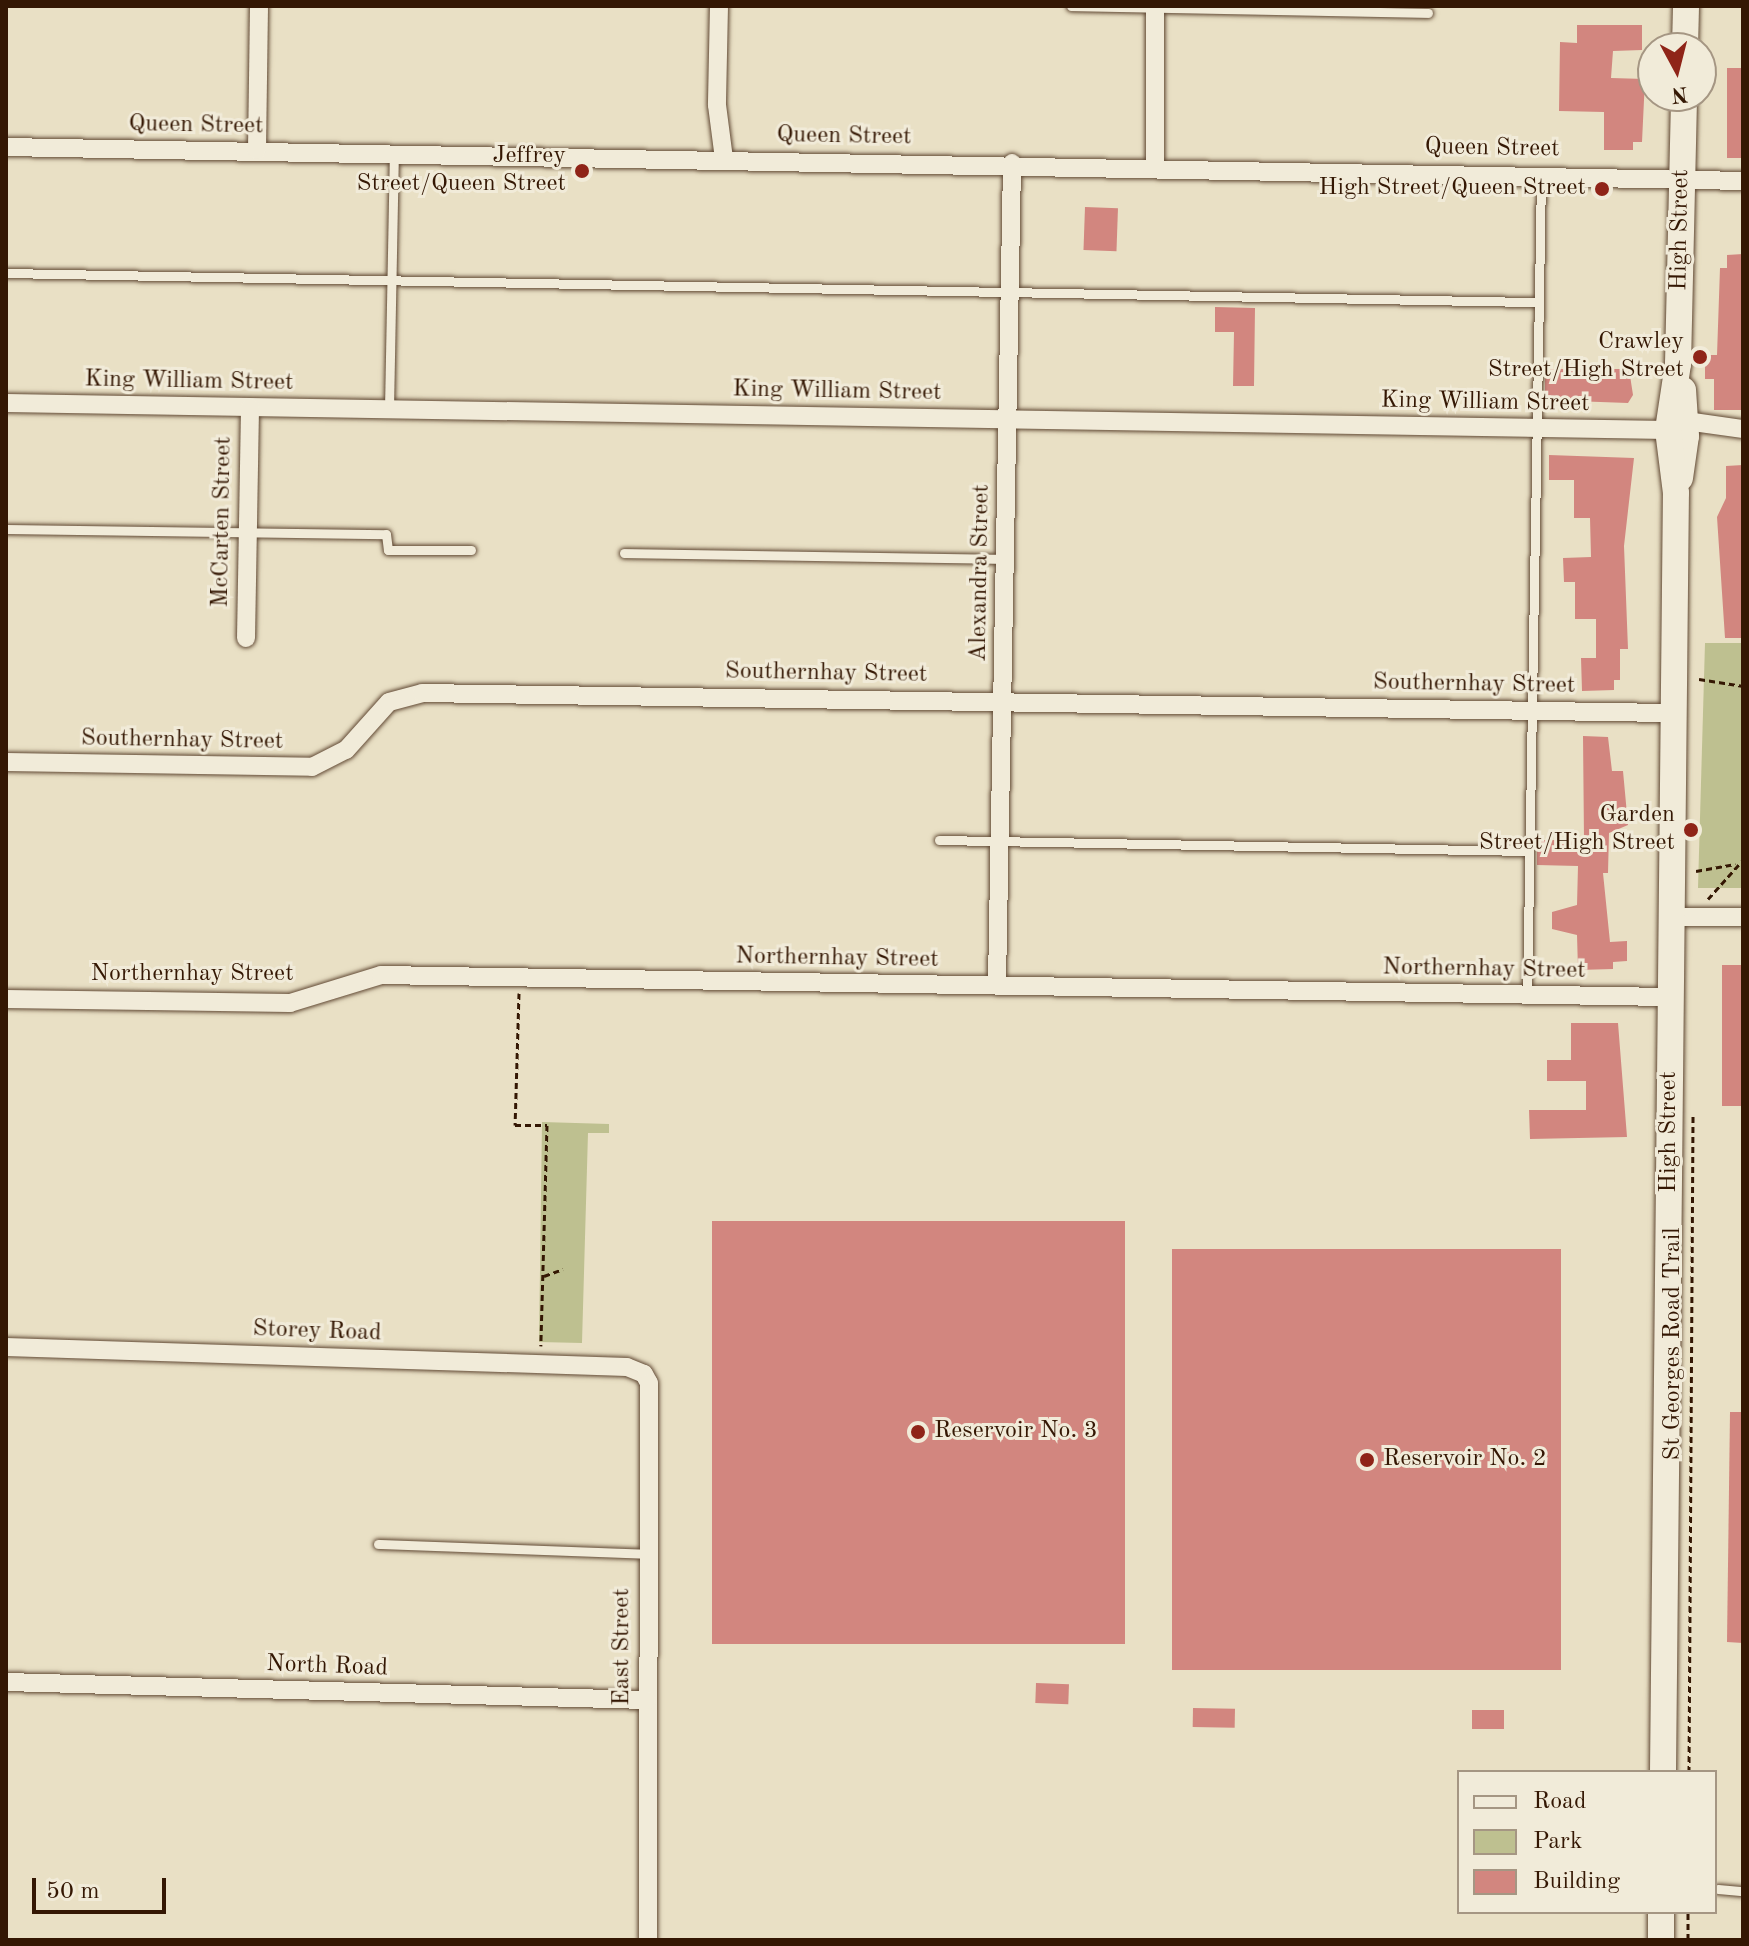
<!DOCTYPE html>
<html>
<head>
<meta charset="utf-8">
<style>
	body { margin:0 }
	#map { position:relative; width:1749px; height:1946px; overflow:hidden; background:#e9e0c5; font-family:"Old Standard TT",serif }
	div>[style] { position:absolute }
	.green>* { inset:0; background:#bec090 }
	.building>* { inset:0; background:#d2867f; transform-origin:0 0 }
	.path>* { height:3px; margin-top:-1.5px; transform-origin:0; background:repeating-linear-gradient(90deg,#341703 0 6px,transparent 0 10px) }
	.roads { filter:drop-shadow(0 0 2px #614934) drop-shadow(0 0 2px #614934) }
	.lane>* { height:9px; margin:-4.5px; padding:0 4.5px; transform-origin:4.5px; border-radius:4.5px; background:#f1ebd9 }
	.street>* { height:18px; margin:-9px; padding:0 9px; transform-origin:9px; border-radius:9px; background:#f1ebd9 }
	.secondary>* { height:26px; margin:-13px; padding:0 13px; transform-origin:13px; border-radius:13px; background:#f1ebd9 }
	.dots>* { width:22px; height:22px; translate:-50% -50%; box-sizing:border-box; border:4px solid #f1ebd9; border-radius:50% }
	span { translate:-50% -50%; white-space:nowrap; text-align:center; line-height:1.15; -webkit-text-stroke:6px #f1ebd9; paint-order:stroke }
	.street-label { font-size:24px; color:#341703 }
	.poi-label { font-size:24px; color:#341703 }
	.right { translate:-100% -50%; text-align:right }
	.left { translate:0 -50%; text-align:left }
	.frame { position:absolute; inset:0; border:8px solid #341703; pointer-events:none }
	.legend { position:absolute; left:1457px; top:1770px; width:260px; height:144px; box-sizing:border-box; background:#f1ebd9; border:2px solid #a59683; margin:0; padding:10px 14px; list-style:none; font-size:24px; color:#341703 }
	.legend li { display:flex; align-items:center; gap:16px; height:40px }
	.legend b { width:40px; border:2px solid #a59683 }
	.north { position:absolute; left:1637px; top:32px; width:80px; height:80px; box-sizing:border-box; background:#f1ebd9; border:2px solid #a59683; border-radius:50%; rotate:173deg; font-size:22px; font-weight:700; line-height:32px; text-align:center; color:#341703 }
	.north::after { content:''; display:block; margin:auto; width:28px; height:36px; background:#8f2418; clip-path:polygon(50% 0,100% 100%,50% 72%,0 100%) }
	.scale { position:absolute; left:32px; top:1878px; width:134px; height:36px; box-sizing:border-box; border:4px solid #341703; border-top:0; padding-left:10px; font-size:24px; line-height:28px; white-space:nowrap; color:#341703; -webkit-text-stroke:6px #f1ebd9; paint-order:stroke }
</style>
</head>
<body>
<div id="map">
	<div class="green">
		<div style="clip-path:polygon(1705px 643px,1743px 643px,1743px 888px,1698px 888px)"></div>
		<div style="clip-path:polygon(542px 1122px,609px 1124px,609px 1133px,588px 1133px,582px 1343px,539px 1342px)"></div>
	</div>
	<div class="building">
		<div style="clip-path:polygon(1577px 25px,1642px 25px,1642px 50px,1613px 51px,1611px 78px,1645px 79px,1642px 142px,1633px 142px,1633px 150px,1604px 150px,1604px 112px,1559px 111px,1560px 42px,1577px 43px)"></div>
		<div style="left:1727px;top:68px;width:16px;height:90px"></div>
		<div style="left:1085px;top:207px;width:33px;height:43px;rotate:2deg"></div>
		<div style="clip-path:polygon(1743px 254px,1743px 410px,1714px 410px,1714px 379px,1705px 379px,1705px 355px,1717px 355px,1720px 268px,1727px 268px,1727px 255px)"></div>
		<div style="clip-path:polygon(1215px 307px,1255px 308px,1254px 386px,1233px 386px,1234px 332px,1215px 332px)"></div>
		<div style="clip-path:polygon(1545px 369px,1629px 369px,1633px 395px,1628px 403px,1545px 400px)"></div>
		<div style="clip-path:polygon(1549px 455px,1634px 458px,1624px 546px,1628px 649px,1620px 649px,1620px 680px,1614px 680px,1614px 690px,1582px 691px,1581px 658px,1596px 658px,1596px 619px,1575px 619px,1575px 582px,1564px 582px,1563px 558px,1591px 557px,1590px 518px,1574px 518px,1574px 480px,1549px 480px)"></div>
		<div style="clip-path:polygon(1743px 465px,1743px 638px,1725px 638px,1717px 517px,1726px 498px,1726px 466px)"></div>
		<div style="clip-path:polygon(1583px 736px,1608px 737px,1612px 771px,1623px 771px,1628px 825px,1609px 833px,1608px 873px,1603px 873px,1610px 942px,1627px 941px,1627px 961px,1613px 962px,1613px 969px,1578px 970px,1577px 935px,1552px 929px,1552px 912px,1577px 905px,1578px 866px,1537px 865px,1537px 840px,1584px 840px)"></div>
		<div style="left:1722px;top:965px;width:21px;height:141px"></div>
		<div style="clip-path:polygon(1571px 1023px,1618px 1023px,1627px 1137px,1530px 1139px,1529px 1110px,1586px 1110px,1586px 1081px,1547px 1081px,1547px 1060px,1571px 1060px)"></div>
		<div style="left:712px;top:1221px;width:413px;height:423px"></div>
		<div style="left:1172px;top:1249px;width:389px;height:421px"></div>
		<div style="clip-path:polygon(1730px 1412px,1743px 1412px,1743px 1643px,1727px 1642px)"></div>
		<div style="left:1036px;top:1683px;width:33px;height:20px;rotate:2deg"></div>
		<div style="left:1193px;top:1708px;width:42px;height:19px;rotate:1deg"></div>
		<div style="left:1472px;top:1710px;width:32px;height:19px"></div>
	</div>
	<div class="path">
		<div style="left:1699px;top:679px;width:45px;rotate:9deg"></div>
		<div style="left:1696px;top:871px;width:40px;rotate:-10deg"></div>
		<div style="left:1708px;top:899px;width:52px;rotate:-48.1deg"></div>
		<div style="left:519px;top:993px;width:132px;rotate:91.7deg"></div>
		<div style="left:515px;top:1125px;width:32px"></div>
		<div style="left:547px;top:1125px;width:221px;rotate:91.6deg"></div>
		<div style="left:544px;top:1276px;width:20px;rotate:-20deg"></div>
		<div style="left:1689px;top:1772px;width:656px;rotate:-89.65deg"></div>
		<div style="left:1688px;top:1940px;width:28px;rotate:-90deg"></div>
	</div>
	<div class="roads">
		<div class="lane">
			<div style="left:1071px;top:6px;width:357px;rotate:1.1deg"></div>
			<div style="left:6px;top:273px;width:1531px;rotate:1.09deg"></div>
			<div style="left:389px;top:409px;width:256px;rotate:-88.9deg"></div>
			<div style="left:6px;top:529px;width:380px;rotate:0.8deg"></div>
			<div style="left:386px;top:534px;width:16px;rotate:83deg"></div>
			<div style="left:388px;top:550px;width:83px"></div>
			<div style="left:624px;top:553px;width:381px;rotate:0.9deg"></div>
			<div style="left:939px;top:840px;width:590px;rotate:1.07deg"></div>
			<div style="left:1527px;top:995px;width:820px;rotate:-89.02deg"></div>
			<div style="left:378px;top:1544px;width:270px;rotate:2.1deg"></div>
			<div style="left:1718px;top:1889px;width:25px;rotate:5deg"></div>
		</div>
		<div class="street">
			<div style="left:719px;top:6px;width:99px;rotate:91.2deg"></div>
			<div style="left:717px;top:105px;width:54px;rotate:82.6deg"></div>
			<div style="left:6px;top:147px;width:1737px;rotate:1.12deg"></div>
			<div style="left:257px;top:150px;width:144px;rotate:-89.2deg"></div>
			<div style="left:1155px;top:166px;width:160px;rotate:-90deg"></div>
			<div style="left:6px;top:403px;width:1662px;rotate:0.93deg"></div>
			<div style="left:1686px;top:421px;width:58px;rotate:8deg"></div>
			<div style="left:246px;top:638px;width:231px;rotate:-89deg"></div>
			<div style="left:6px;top:762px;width:306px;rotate:0.9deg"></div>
			<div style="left:312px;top:767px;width:38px;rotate:-27deg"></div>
			<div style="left:346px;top:750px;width:64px;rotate:-48.1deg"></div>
			<div style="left:389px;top:702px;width:34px;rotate:-15deg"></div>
			<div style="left:422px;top:693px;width:1251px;rotate:0.92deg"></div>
			<div style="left:1671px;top:917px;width:72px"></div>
			<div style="left:997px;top:983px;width:820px;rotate:-88.95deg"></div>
			<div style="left:6px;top:999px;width:284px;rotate:0.8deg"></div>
			<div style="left:290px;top:1003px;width:95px;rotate:-17.1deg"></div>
			<div style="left:381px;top:975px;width:1289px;rotate:0.98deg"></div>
			<div style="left:6px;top:1347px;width:621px;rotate:1.84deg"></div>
			<div style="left:627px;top:1367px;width:18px;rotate:22deg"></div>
			<div style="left:644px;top:1374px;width:10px;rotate:61deg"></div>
			<div style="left:649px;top:1383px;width:557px;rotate:90.1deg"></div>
			<div style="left:6px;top:1682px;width:641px;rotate:1.61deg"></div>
		</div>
		<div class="secondary">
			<div style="left:1685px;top:48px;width:42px;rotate:-88.6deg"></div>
			<div style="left:1680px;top:478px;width:42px;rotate:-81.9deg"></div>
			<div style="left:1686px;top:436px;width:46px;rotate:-93.7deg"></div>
			<div style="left:1663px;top:1772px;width:1279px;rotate:-89.42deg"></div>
			<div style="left:1676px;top:493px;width:64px;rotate:-97.2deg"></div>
			<div style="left:1668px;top:430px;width:67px;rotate:-81.4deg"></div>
			<div style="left:1678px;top:364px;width:268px;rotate:-88.7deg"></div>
			<div style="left:1661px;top:1912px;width:28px;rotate:90deg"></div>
		</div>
	</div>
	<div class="dots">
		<div style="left:582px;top:171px;background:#8f2418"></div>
		<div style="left:1602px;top:189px;background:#8f2418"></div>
		<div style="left:1700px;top:357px;background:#8f2418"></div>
		<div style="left:1691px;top:830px;background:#8f2418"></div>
		<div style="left:918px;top:1432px;background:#8f2418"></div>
		<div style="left:1367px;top:1460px;background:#8f2418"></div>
	</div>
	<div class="street-label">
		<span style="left:196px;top:126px;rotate:1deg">Queen Street</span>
		<span style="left:844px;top:137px;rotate:1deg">Queen Street</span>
		<span style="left:1492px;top:149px;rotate:1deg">Queen Street</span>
		<span style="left:1681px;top:230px;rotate:-89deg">High Street</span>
		<span style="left:189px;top:382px;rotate:1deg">King William Street</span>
		<span style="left:837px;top:392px;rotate:1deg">King William Street</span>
		<span style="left:1485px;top:403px;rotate:1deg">King William Street</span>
		<span style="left:223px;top:522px;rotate:-89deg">McCarten Street</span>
		<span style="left:981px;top:573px;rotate:-89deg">Alexandra Street</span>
		<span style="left:826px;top:674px;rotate:1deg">Southernhay Street</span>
		<span style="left:1474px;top:685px;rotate:1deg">Southernhay Street</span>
		<span style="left:182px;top:741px;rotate:1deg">Southernhay Street</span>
		<span style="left:837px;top:959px;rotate:1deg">Northernhay Street</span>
		<span style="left:1484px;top:970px;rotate:1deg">Northernhay Street</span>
		<span style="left:192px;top:975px">Northernhay Street</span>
		<span style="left:1670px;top:1132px;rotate:-90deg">High Street</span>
		<span style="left:317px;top:1332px;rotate:2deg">Storey Road</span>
		<span style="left:1674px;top:1344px;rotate:-90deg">St Georges Road Trail</span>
		<span style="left:623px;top:1647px;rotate:-90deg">East Street</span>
		<span style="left:327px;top:1667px;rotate:2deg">North Road</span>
	</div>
	<div class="poi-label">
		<span class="right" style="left:566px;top:171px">Jeffrey<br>Street/Queen Street</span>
		<span class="right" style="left:1586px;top:189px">High Street/Queen Street</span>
		<span class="right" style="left:1684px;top:357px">Crawley<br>Street/High Street</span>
		<span class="right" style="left:1675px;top:830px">Garden<br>Street/High Street</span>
		<span class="left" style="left:934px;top:1432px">Reservoir No. 3</span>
		<span class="left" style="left:1383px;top:1460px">Reservoir No. 2</span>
	</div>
	<div class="frame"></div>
	<ul class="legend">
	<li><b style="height:10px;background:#f1ebd9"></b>Road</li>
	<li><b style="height:22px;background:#bec090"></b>Park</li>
	<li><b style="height:22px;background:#d2867f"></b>Building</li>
	</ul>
	<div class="north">N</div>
	<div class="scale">50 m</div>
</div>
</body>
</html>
